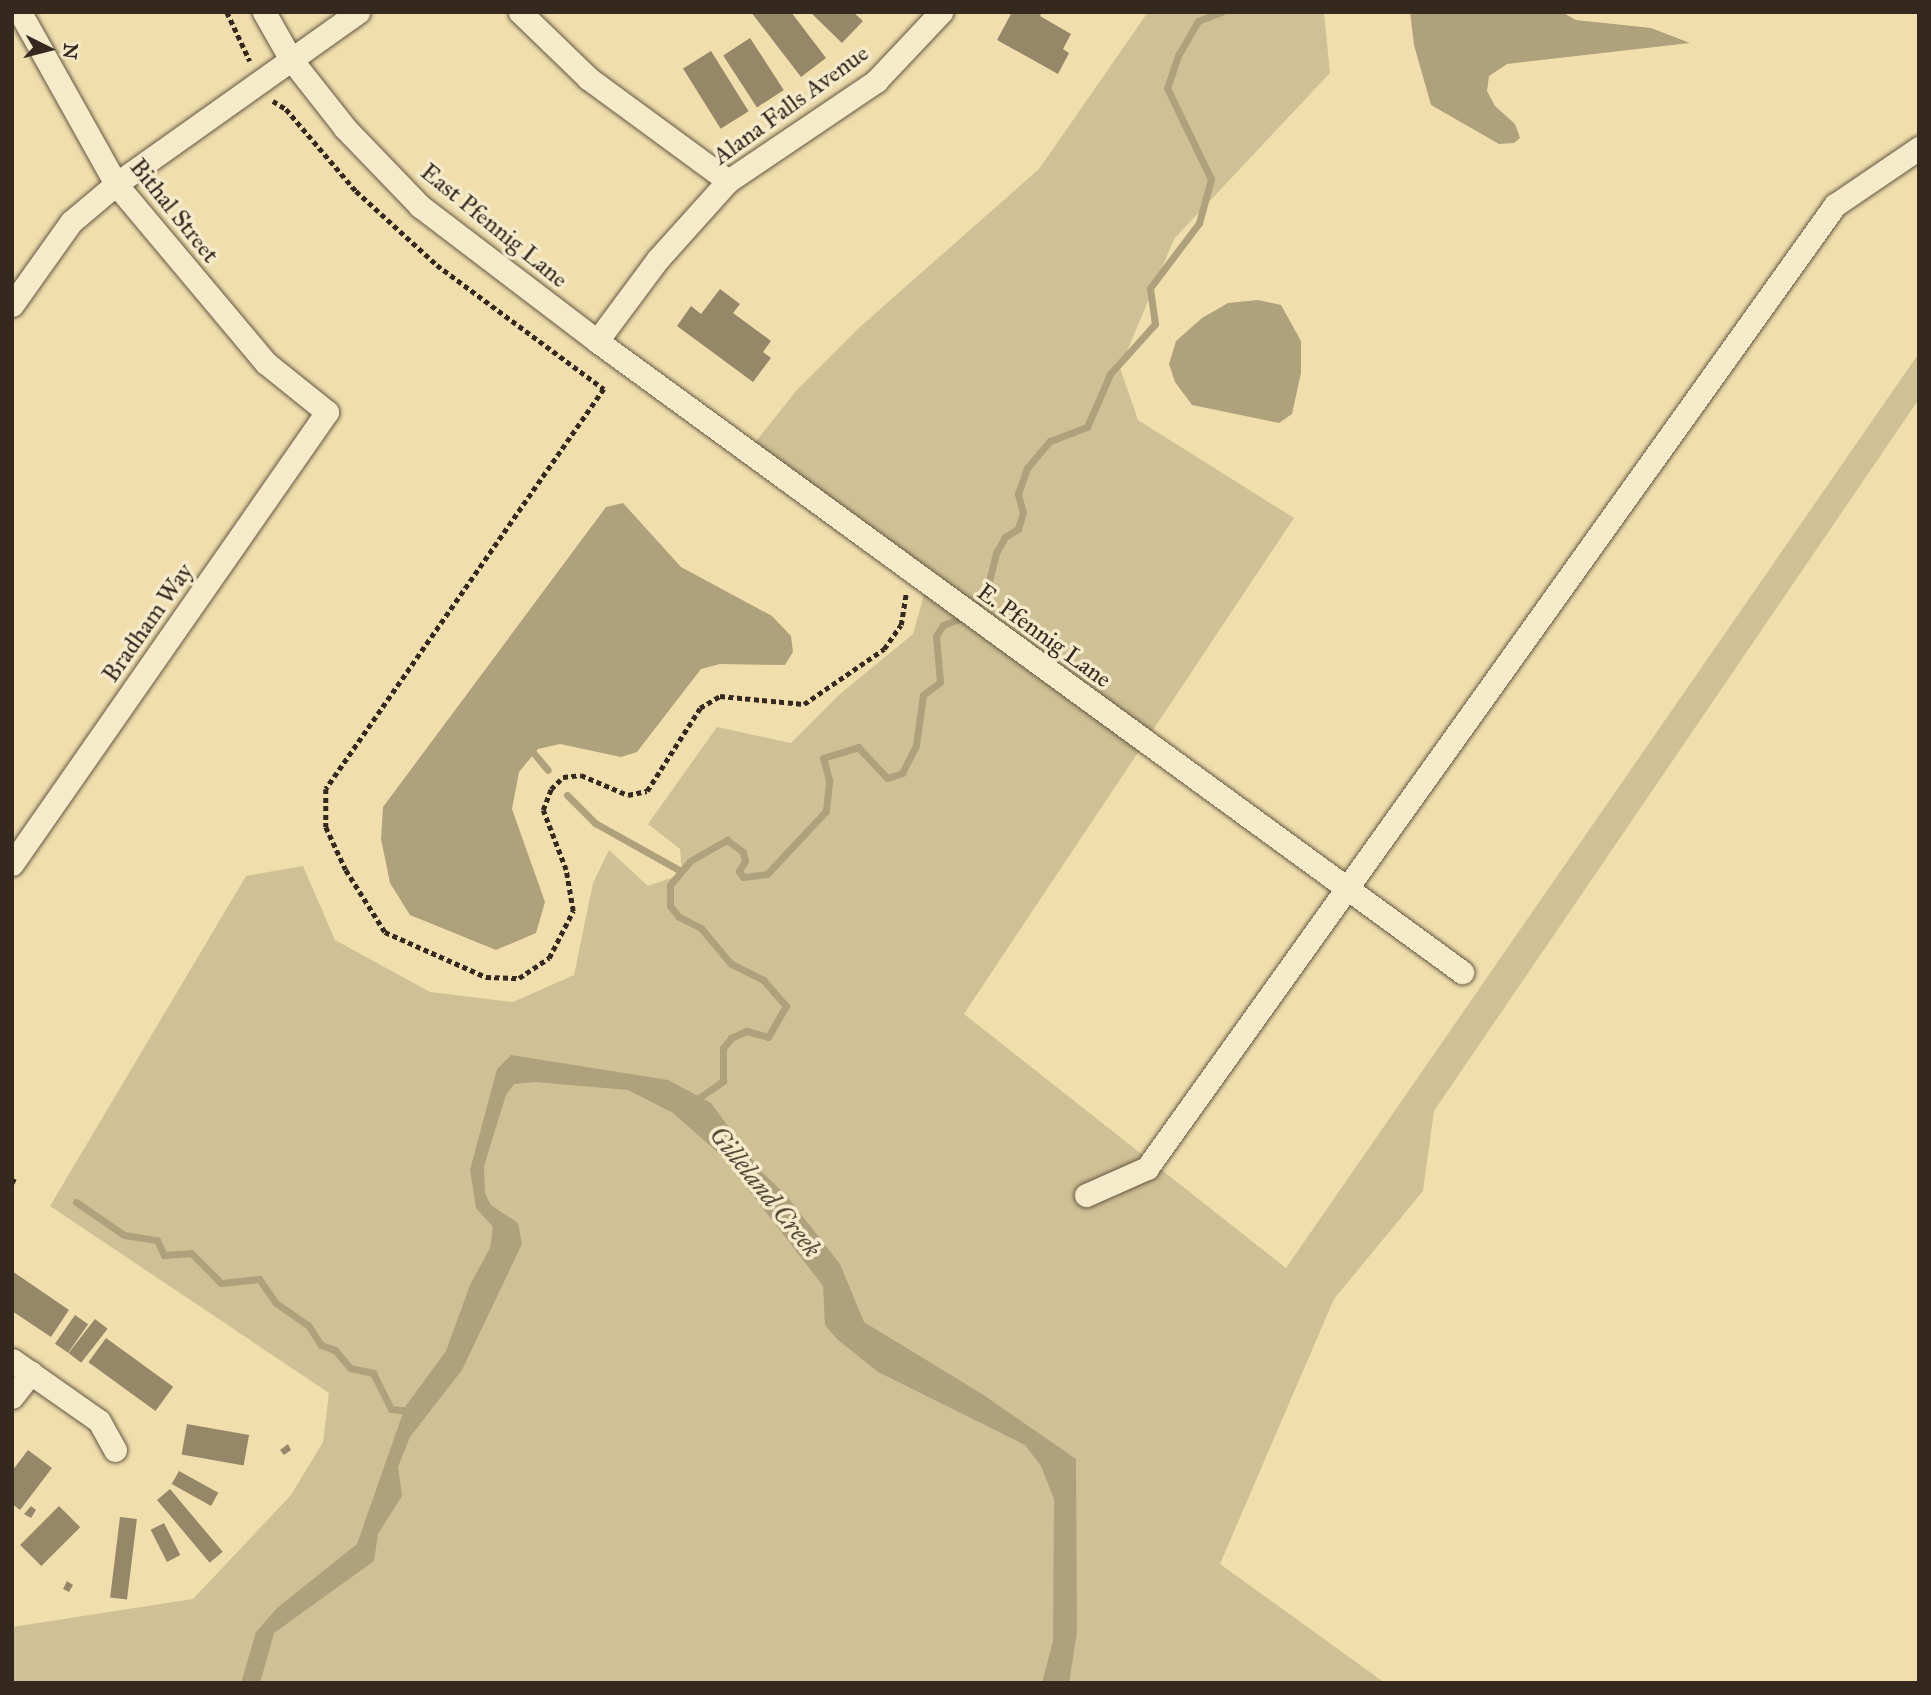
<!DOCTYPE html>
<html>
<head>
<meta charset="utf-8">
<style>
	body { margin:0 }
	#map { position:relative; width:1931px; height:1695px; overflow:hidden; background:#f0dfad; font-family:"IM FELL Great Primer",serif }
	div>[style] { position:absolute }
	.green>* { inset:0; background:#d0c095 }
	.water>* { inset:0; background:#b0a17d }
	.stream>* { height:7px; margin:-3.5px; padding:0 3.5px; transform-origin:3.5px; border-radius:3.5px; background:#b0a17d }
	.building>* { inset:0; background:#968769; transform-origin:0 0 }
	.path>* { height:4.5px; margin-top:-2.25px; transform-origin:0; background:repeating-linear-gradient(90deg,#35281f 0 5px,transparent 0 8.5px) }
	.roads { filter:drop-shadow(0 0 2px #645642) drop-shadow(0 0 2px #645642) }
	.minor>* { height:23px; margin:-11.5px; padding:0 11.5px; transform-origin:11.5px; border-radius:11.5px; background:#f5eaca }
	span { translate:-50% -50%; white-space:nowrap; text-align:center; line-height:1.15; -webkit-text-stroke:7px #f5eaca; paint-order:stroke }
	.street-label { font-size:24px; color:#35281f }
	.water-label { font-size:26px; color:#5a4c3b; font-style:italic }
	.frame { position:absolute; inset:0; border:14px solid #35281f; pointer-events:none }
	.north { position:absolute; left:14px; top:14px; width:70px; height:70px; -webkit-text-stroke:5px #f5eaca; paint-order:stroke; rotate:96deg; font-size:19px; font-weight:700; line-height:28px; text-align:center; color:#35281f }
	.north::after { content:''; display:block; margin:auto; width:24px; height:32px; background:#35281f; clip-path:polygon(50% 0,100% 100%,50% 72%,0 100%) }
</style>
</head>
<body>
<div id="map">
	<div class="green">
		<div style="clip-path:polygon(1148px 12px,1324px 12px,1330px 73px,1174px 239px,1120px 368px,1138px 420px,1294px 518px,964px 1014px,1286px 1268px,1919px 353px,1919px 399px,1434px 1111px,1423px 1191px,1334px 1299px,1220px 1564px,1385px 1683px,12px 1683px,12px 1627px,193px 1599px,291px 1495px,323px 1442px,329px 1393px,50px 1206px,246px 876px,303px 866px,335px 940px,430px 992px,513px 1002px,574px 975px,593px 883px,609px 850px,648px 886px,682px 874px,680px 849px,648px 824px,717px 727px,791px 743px,840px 694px,913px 634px,925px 591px,753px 445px,796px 391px,861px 326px,1039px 169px)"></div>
	</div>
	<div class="water">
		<div style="clip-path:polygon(1410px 12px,1562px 12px,1576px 20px,1651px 28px,1690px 43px,1507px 64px,1489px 76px,1487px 91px,1495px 106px,1515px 124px,1520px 138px,1514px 143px,1499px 144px,1431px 105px,1414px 45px)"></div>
		<div style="clip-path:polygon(1258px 300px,1281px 305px,1301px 341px,1301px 373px,1292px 414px,1279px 423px,1192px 405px,1175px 382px,1169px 364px,1176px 341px,1202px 318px,1228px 303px)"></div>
		<div style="clip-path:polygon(623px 503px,681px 567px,772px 616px,791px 636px,793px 652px,785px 665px,720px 664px,701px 669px,637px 752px,621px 757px,560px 744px,538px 749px,519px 772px,512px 809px,545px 902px,536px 933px,496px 950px,410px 915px,390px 883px,381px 839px,383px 807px,606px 507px)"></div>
		<div style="clip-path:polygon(511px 1055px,668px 1080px,711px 1103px,760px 1170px,786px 1195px,840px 1264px,864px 1322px,982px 1394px,1076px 1459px,1077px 1632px,1069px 1683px,1042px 1683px,1053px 1641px,1054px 1499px,1041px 1466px,1025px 1445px,878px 1372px,837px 1339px,825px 1325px,823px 1286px,725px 1159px,673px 1113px,628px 1090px,535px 1082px,514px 1084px,506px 1095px,484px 1166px,485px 1193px,491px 1205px,518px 1223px,522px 1244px,462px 1370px,410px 1437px,398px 1467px,402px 1496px,378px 1534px,374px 1561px,274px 1633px,260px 1683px,241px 1683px,256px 1632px,277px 1608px,357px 1544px,405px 1407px,446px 1351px,470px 1285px,490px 1248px,493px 1227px,476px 1208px,470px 1170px,497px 1069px)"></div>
	</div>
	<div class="stream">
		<div style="left:531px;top:750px;width:26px;rotate:50deg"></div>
		<div style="left:567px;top:795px;width:40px;rotate:45deg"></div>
		<div style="left:595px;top:823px;width:96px;rotate:29.2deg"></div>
		<div style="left:693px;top:1102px;width:37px;rotate:-35deg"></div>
		<div style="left:723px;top:1081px;width:33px;rotate:-90deg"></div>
		<div style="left:723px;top:1048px;width:13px;rotate:-51deg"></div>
		<div style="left:731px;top:1038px;width:17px;rotate:-25deg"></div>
		<div style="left:746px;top:1031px;width:23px;rotate:15deg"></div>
		<div style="left:768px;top:1037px;width:36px;rotate:-60deg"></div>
		<div style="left:786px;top:1006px;width:35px;rotate:-131deg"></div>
		<div style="left:763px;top:980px;width:36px;rotate:-153deg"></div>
		<div style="left:731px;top:964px;width:47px;rotate:-129.8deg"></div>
		<div style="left:701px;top:928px;width:25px;rotate:-153deg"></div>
		<div style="left:679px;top:917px;width:14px;rotate:-129deg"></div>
		<div style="left:670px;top:906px;width:21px;rotate:-90deg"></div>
		<div style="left:670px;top:885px;width:31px;rotate:-50deg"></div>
		<div style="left:690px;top:861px;width:43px;rotate:-29.6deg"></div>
		<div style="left:727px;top:840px;width:20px;rotate:37deg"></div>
		<div style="left:743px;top:852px;width:9px;rotate:77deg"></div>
		<div style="left:745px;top:861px;width:12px;rotate:121deg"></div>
		<div style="left:739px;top:871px;width:7px;rotate:56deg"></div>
		<div style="left:743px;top:877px;width:24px;rotate:-7deg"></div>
		<div style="left:767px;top:874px;width:86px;rotate:-46.9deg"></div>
		<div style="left:826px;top:811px;width:31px;rotate:-84deg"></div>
		<div style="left:829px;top:780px;width:23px;rotate:-105deg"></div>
		<div style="left:823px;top:758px;width:37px;rotate:-17deg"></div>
		<div style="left:858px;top:747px;width:42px;rotate:46.9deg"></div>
		<div style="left:887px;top:778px;width:16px;rotate:-18deg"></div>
		<div style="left:902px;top:773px;width:31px;rotate:-63deg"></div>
		<div style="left:916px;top:745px;width:50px;rotate:-82deg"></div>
		<div style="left:923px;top:695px;width:21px;rotate:-37deg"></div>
		<div style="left:940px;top:682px;width:46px;rotate:-95deg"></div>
		<div style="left:936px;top:636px;width:13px;rotate:-58deg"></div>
		<div style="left:943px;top:625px;width:31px;rotate:-21deg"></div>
		<div style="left:972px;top:614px;width:21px;rotate:-51deg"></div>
		<div style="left:985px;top:598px;width:46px;rotate:-76.3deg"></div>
		<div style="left:996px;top:553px;width:18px;rotate:-61deg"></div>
		<div style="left:1005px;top:537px;width:15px;rotate:-32deg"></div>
		<div style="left:1018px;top:529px;width:17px;rotate:-73deg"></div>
		<div style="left:1023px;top:513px;width:20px;rotate:-105deg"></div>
		<div style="left:1018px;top:494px;width:28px;rotate:-71deg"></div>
		<div style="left:1027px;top:468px;width:35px;rotate:-50deg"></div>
		<div style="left:1050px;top:441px;width:40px;rotate:-21deg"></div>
		<div style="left:1087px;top:427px;width:58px;rotate:-66.5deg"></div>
		<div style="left:1110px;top:374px;width:67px;rotate:-48deg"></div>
		<div style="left:1155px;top:324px;width:36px;rotate:-98deg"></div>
		<div style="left:1150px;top:288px;width:81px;rotate:-53deg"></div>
		<div style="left:1199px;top:223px;width:46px;rotate:-74.7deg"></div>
		<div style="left:1211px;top:179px;width:101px;rotate:-115.8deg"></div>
		<div style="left:1167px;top:88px;width:36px;rotate:-71deg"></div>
		<div style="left:1179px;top:54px;width:38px;rotate:-60deg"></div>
		<div style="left:1198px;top:21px;width:25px;rotate:-21deg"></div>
		<div style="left:76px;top:1202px;width:58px;rotate:34.5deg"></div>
		<div style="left:124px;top:1235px;width:33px;rotate:9deg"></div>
		<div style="left:157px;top:1240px;width:17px;rotate:65deg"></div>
		<div style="left:164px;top:1255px;width:27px;rotate:-4deg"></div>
		<div style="left:191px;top:1253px;width:42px;rotate:45deg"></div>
		<div style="left:221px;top:1283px;width:38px;rotate:-6deg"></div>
		<div style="left:259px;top:1279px;width:29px;rotate:55deg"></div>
		<div style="left:276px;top:1303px;width:39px;rotate:35deg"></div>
		<div style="left:308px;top:1325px;width:24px;rotate:57deg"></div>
		<div style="left:321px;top:1345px;width:15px;rotate:20deg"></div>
		<div style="left:335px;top:1350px;width:23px;rotate:50deg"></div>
		<div style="left:350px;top:1368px;width:24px;rotate:12deg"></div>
		<div style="left:373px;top:1373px;width:40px;rotate:63.4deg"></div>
		<div style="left:391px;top:1409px;width:20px;rotate:6deg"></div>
	</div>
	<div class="building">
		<div style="clip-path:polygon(751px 12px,791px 12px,826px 58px,801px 77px)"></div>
		<div style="clip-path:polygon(810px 12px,853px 12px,863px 21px,842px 43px)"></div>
		<div style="clip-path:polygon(1012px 12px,1042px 12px,1040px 16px,1071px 34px,1063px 49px,1069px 53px,1058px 74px,997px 40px)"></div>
		<div style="left:750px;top:38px;width:62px;height:32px;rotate:57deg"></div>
		<div style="left:711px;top:51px;width:71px;height:33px;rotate:58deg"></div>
		<div style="clip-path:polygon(720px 289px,740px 304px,733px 313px,771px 341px,763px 352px,771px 358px,753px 382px,677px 326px,691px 306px,701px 314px)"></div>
		<div style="clip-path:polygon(12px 1271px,69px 1310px,51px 1337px,12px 1311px)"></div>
		<div style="left:75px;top:1315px;width:16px;height:35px;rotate:35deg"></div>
		<div style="left:95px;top:1319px;width:16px;height:43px;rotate:38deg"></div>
		<div style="left:106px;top:1338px;width:83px;height:30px;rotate:36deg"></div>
		<div style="left:187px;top:1424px;width:63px;height:31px;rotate:10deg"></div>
		<div style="clip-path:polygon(288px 1444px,291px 1450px,284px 1455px,280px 1450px)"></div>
		<div style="clip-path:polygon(28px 1450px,52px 1468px,20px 1510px,12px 1504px,12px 1471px)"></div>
		<div style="left:179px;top:1471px;width:45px;height:15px;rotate:29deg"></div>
		<div style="left:170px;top:1489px;width:82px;height:17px;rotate:50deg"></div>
		<div style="clip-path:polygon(31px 1506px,36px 1510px,31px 1518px,24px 1514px)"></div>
		<div style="left:59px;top:1506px;width:30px;height:55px;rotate:45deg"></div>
		<div style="left:120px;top:1517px;width:17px;height:81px;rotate:7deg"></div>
		<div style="left:164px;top:1523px;width:36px;height:15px;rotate:63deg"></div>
		<div style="clip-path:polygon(67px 1581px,73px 1585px,69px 1592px,63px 1589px)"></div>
	</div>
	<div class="path">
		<div style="left:227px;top:12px;width:54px;rotate:64.9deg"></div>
		<div style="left:273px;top:101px;width:15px;rotate:32deg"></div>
		<div style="left:286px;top:109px;width:108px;rotate:49.5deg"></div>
		<div style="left:356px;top:191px;width:110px;rotate:42.4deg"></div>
		<div style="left:437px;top:265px;width:208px;rotate:36.6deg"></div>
		<div style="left:604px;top:389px;width:487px;rotate:124.8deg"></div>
		<div style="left:326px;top:789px;width:38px;rotate:90deg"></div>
		<div style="left:326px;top:827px;width:47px;rotate:65.1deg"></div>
		<div style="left:346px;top:870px;width:73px;rotate:57.8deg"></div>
		<div style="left:385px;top:932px;width:111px;rotate:24deg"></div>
		<div style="left:486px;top:977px;width:33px;rotate:2deg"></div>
		<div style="left:519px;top:978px;width:36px;rotate:-34deg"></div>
		<div style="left:549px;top:958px;width:53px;rotate:-62.9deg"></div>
		<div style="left:573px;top:911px;width:42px;rotate:-99.7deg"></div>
		<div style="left:566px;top:870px;width:64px;rotate:-111deg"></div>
		<div style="left:543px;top:810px;width:22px;rotate:-69deg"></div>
		<div style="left:551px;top:789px;width:17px;rotate:-45deg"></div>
		<div style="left:563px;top:777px;width:18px;rotate:-6deg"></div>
		<div style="left:581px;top:775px;width:51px;rotate:23.1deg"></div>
		<div style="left:628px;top:795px;width:19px;rotate:-12deg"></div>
		<div style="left:647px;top:791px;width:98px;rotate:-57.4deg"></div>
		<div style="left:700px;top:708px;width:23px;rotate:-31deg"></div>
		<div style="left:720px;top:696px;width:84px;rotate:5.4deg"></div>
		<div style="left:804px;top:704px;width:97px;rotate:-34.5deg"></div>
		<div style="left:884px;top:649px;width:29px;rotate:-55deg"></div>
		<div style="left:901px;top:625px;width:31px;rotate:-81deg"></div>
		<div style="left:12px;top:1180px;width:4px;rotate:27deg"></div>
	</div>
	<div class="roads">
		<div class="minor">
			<div style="left:264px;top:12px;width:53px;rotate:60.5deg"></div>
			<div style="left:290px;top:58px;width:89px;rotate:51.8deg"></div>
			<div style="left:345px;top:128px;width:108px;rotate:46.1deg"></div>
			<div style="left:420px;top:206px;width:223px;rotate:37.3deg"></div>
			<div style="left:597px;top:341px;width:1071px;rotate:36.11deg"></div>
			<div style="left:520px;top:12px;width:95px;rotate:44.1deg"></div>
			<div style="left:588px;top:78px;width:174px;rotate:36.3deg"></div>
			<div style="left:12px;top:305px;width:102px;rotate:-54.6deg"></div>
			<div style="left:71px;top:222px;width:59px;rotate:-40.2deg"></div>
			<div style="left:116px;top:184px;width:297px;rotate:-35.4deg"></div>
			<div style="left:597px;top:341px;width:102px;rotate:-53.4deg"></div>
			<div style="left:658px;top:259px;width:105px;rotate:-48.1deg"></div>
			<div style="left:728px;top:181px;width:179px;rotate:-34deg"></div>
			<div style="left:876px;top:81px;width:95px;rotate:-46.7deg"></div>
			<div style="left:12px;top:864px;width:551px;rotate:-55.13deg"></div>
			<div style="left:327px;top:412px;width:78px;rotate:-141.2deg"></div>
			<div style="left:266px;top:363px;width:234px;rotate:-130deg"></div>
			<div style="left:116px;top:184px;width:197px;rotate:-119.2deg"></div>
			<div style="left:1086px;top:1195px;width:67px;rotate:-23.9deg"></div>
			<div style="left:1147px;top:1168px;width:1184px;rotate:-54.46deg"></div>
			<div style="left:1835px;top:205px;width:102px;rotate:-34.2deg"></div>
			<div style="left:12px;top:1360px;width:106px;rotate:35deg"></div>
			<div style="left:99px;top:1421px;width:33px;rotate:61deg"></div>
			<div style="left:12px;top:1397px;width:31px;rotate:-52deg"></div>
		</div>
	</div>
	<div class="street-label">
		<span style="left:791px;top:105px;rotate:-36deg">Alana Falls Avenue</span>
		<span style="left:174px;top:211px;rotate:51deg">Bithal Street</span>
		<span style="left:494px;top:226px;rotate:39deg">East Pfennig Lane</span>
		<span style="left:148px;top:623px;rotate:-55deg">Bradham Way</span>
		<span style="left:1044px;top:636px;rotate:36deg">E. Pfennig Lane</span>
	</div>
	<div class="water-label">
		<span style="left:765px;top:1192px;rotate:51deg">Gilleland Creek</span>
	</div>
	<div class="frame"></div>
	<div class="north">N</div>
</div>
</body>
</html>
